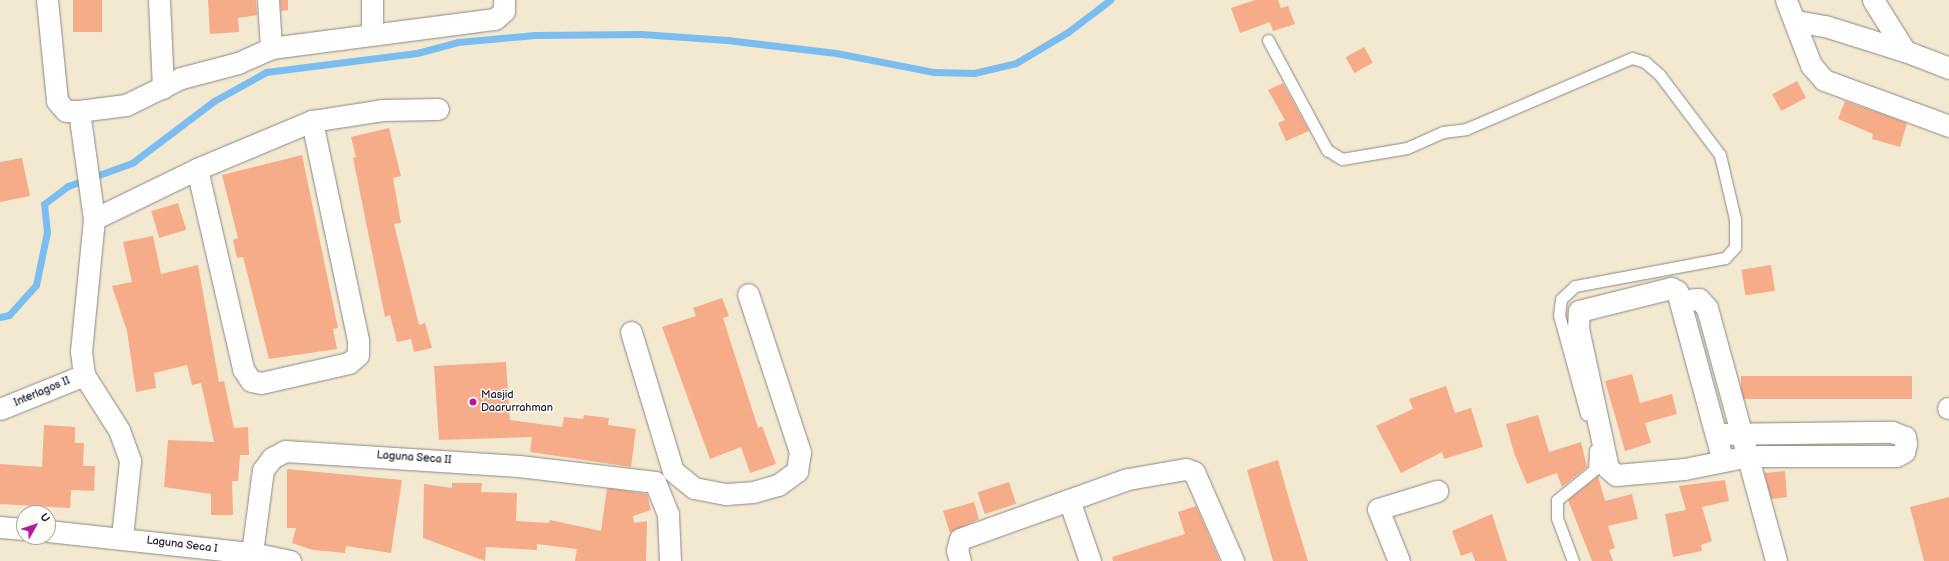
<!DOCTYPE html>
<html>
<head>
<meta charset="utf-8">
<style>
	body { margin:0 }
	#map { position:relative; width:1949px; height:561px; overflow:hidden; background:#f3e9d1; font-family:"Balsamiq Sans",sans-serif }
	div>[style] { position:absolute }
	.stream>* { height:7px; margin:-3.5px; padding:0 3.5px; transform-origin:3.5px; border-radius:3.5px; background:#7cbdf1 }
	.building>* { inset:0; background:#f6ab89; transform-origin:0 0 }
	.roads { filter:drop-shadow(0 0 1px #8a8686) drop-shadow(0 0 1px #8a8686) }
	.service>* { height:11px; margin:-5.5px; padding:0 5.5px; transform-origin:5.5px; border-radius:5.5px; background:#fff }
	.minor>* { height:21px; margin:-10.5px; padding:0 10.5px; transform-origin:10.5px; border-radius:10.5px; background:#fff }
	.dots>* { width:11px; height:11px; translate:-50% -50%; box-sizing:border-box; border:2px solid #fdfcf7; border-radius:50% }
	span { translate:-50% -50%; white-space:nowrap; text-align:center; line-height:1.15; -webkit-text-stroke:3px #fdfcf7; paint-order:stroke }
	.street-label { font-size:11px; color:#22223b }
	.poi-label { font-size:11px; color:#22223b }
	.left { translate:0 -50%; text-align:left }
	.north { position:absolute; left:16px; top:505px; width:40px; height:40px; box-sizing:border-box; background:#fdfcf7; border:1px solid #a5a5ac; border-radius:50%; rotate:51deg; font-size:11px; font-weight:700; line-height:16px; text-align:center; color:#22223b }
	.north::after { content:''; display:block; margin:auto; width:14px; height:18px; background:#b5179e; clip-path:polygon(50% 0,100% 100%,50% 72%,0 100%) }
</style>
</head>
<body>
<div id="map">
	<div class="stream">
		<div style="left:0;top:317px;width:9px;rotate:-13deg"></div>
		<div style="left:9px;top:315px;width:40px;rotate:-48deg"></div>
		<div style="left:36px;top:285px;width:54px;rotate:-78.3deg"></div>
		<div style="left:47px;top:232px;width:28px;rotate:-96deg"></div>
		<div style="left:44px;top:204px;width:30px;rotate:-37deg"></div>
		<div style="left:68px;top:186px;width:68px;rotate:-19.8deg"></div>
		<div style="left:132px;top:163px;width:103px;rotate:-37.1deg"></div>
		<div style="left:214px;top:101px;width:60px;rotate:-29.1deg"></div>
		<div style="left:266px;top:72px;width:152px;rotate:-7.2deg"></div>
		<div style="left:417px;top:53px;width:42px;rotate:-15deg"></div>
		<div style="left:458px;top:42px;width:77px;rotate:-5.2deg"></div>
		<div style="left:535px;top:35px;width:106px;rotate:-0.5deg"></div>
		<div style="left:641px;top:34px;width:86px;rotate:4deg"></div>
		<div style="left:727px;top:40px;width:110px;rotate:6.8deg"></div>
		<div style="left:836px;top:53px;width:100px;rotate:11deg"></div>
		<div style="left:934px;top:72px;width:40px;rotate:1.4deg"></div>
		<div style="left:974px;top:73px;width:43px;rotate:-13.4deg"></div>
		<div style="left:1016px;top:63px;width:61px;rotate:-30.8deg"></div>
		<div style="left:1068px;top:32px;width:53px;rotate:-37.3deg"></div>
	</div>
	<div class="building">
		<div style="left:73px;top:0;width:29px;height:32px"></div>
		<div style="clip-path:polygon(208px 0,256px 0,257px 15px,238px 18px,239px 32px,210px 34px)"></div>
		<div style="clip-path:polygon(280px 0,288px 0,288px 10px,281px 11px)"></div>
		<div style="clip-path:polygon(1255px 0,1278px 0,1281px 8px,1288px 6px,1295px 24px,1273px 31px,1270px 22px,1240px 33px,1231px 8px)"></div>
		<div style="left:1364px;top:47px;width:18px;height:21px;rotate:61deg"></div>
		<div style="left:1797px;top:81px;width:19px;height:28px;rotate:62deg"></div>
		<div style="clip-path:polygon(1283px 83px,1309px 131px,1286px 141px,1278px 123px,1285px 120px,1268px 90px)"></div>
		<div style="clip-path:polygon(1845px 101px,1907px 123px,1900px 147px,1872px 139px,1873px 134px,1838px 119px)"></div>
		<div style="clip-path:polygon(389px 128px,401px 176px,393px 178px,401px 223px,394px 224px,419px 325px,425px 323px,432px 348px,414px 352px,411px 339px,397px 342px,390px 315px,385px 317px,353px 158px,356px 157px,351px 137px)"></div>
		<div style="clip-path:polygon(302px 155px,338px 328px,333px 329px,337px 349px,269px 359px,243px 257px,237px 258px,233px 240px,238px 238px,222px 175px)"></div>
		<div style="clip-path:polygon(22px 158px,30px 196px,0 202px,0 162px)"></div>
		<div style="left:178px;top:203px;width:28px;height:28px;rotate:73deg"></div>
		<div style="clip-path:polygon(153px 236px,161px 274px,198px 265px,219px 382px,224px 381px,234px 428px,248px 427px,249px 455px,240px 455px,238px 481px,232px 481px,233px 515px,211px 515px,211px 494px,164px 487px,168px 440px,214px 442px,201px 383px,192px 385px,187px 365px,154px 373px,156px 388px,136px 392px,127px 331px,112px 286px,132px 282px,123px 242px)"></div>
		<div style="left:1771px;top:265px;width:26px;height:30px;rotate:81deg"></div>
		<div style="clip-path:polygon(722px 298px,729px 316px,723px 318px,758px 428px,762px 426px,776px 464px,750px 473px,741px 447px,710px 459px,662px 327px,696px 316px,693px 308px)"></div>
		<div style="clip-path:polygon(506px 362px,510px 420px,562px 427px,564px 417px,583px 419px,584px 415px,609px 418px,608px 425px,636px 429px,631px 467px,530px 452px,532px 437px,439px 440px,434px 366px)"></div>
		<div style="clip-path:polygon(1632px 374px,1640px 403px,1672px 394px,1677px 414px,1645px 423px,1651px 443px,1625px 451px,1605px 381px)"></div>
		<div style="left:1741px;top:376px;width:171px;height:23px"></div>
		<div style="clip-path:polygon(1446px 386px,1455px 413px,1471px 408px,1483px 447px,1444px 459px,1442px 452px,1401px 473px,1376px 426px,1413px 409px,1409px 399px)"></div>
		<div style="clip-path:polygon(1538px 415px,1549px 452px,1581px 442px,1587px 467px,1562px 487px,1557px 473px,1527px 484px,1514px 453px,1506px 424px)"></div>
		<div style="clip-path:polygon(44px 425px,75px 427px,75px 443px,84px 443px,83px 466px,95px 466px,94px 491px,71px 490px,70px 508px,0 504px,0 464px,42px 467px)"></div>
		<div style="clip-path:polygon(1278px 460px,1291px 506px,1308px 561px,1273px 561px,1260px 516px,1247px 470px)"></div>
		<div style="clip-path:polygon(287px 469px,402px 480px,391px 553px,346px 546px,345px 553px,313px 550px,292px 543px,296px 528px,287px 528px)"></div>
		<div style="clip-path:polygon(1785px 471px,1787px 497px,1771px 499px,1764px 473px)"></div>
		<div style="clip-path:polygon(1598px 476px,1605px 501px,1632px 494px,1638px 519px,1608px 526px,1615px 548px,1609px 550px,1613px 561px,1592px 561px,1568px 500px)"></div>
		<div style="clip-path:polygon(1725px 480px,1729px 501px,1702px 507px,1712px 541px,1701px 545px,1702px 551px,1673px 557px,1665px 514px,1686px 510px,1679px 486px)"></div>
		<div style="left:1009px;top:482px;width:23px;height:33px;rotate:72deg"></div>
		<div style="clip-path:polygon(452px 483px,482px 483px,481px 492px,517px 493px,516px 521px,549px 523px,550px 520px,601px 531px,607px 488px,647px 494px,651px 510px,633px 516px,634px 523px,647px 521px,646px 561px,575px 561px,577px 549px,537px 544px,537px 550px,486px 547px,485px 561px,423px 538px,424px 484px,452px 488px)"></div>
		<div style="clip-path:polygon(1949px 497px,1949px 561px,1924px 561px,1910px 507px)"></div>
		<div style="clip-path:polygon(974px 502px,979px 519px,950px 533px,943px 511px)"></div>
		<div style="clip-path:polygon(1196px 506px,1220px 561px,1113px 561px,1112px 557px,1185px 534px,1178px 512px)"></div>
		<div style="clip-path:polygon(1492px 514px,1507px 561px,1475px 561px,1472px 552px,1461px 556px,1452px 531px)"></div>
	</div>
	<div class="roads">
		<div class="service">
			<div style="left:1268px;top:40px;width:125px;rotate:61.8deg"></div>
			<div style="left:1327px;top:150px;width:17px;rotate:31deg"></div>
			<div style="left:1342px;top:159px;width:66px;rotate:-9.6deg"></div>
			<div style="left:1407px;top:148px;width:39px;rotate:-24deg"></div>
			<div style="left:1443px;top:132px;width:23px;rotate:-7deg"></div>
			<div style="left:1466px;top:129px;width:181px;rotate:-23.2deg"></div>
			<div style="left:1632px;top:58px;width:14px;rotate:17deg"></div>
			<div style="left:1645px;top:62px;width:18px;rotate:41deg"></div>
			<div style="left:1659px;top:74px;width:101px;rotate:53deg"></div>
			<div style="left:1720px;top:155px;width:66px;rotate:76.8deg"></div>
			<div style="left:1735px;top:219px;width:28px;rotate:90deg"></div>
			<div style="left:1735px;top:247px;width:15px;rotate:132deg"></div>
			<div style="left:1725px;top:258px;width:153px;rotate:169.4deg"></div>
			<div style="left:1575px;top:286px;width:19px;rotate:137deg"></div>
			<div style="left:1561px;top:299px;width:16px;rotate:97deg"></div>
			<div style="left:1559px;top:315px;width:103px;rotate:74.7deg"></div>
			<div style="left:1573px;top:561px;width:46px;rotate:-110.4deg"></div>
			<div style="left:1557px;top:518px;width:18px;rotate:-90deg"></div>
			<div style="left:1557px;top:500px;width:48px;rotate:-39deg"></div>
			<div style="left:1594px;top:470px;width:20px;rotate:-87deg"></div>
		</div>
		<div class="minor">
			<div style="left:47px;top:0;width:101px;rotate:84.3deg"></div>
			<div style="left:57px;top:101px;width:13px;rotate:48deg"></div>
			<div style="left:66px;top:111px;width:13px"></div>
			<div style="left:79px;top:111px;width:47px;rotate:-7.3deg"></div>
			<div style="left:126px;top:105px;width:61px;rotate:-26.1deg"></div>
			<div style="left:181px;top:78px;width:59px;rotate:-14.7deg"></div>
			<div style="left:238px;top:63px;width:36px;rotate:-24deg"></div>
			<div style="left:271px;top:48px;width:226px;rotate:-7.4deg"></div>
			<div style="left:495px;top:19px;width:12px;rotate:-42deg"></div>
			<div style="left:504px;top:11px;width:11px;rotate:-90deg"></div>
			<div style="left:159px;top:0;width:88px;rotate:87.4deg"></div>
			<div style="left:268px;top:0;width:48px;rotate:86.4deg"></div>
			<div style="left:372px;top:0;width:32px;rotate:90deg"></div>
			<div style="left:1786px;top:0;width:70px;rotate:69deg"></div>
			<div style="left:1811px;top:65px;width:20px;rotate:49deg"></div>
			<div style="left:1824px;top:80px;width:133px;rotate:20.2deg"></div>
			<div style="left:1873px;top:0;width:60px;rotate:57.9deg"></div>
			<div style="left:1905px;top:51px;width:47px;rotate:21.1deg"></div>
			<div style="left:1796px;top:21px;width:29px;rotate:10deg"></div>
			<div style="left:1825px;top:26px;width:84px;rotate:17.4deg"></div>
			<div style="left:79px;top:111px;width:109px;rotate:82.1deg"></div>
			<div style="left:94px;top:219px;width:133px;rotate:95.6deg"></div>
			<div style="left:81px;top:351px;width:24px;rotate:83deg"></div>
			<div style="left:84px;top:375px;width:65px;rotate:57.5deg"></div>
			<div style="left:119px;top:430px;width:33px;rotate:70deg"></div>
			<div style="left:130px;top:461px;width:76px;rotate:96deg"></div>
			<div style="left:197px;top:169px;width:205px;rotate:77deg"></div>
			<div style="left:243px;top:369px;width:14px;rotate:56deg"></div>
			<div style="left:251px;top:381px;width:10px;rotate:11deg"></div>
			<div style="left:261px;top:383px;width:90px;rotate:-12.8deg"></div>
			<div style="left:349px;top:363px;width:12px;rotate:-42deg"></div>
			<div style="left:358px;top:355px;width:15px;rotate:-90deg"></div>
			<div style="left:358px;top:340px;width:224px;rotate:-101.9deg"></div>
			<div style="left:94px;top:219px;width:114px;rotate:-25.9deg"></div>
			<div style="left:197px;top:169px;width:125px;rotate:-22.7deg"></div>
			<div style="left:312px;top:121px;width:71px;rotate:-8.9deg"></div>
			<div style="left:382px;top:110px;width:56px;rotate:-1deg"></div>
			<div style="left:1683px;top:304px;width:6px;rotate:-45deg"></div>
			<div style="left:1687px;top:300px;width:12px;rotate:-5deg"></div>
			<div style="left:1699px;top:299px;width:12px;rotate:48deg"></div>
			<div style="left:1707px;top:308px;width:262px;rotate:74.7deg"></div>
			<div style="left:631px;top:332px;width:145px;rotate:73.2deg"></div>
			<div style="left:673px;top:471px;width:27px;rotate:39deg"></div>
			<div style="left:694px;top:488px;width:33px;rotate:11deg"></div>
			<div style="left:726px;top:494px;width:27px;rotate:-4deg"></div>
			<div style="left:753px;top:492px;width:26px;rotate:-16deg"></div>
			<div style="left:778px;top:485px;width:24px;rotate:-36deg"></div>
			<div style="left:797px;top:471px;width:19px;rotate:-81deg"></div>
			<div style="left:800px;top:452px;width:166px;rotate:-108.2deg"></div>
			<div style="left:1948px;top:408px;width:1px"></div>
			<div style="left:0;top:409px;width:91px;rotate:-22deg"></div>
			<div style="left:1716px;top:434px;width:176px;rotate:-0.7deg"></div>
			<div style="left:1892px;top:432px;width:14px;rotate:21deg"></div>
			<div style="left:1905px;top:437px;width:7px;rotate:82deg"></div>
			<div style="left:1906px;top:444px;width:8px;rotate:104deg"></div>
			<div style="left:1904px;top:452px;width:9px;rotate:153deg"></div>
			<div style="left:1896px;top:456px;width:147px;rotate:180deg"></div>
			<div style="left:1749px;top:456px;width:66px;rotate:168.7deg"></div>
			<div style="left:1684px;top:469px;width:68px;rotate:175deg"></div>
			<div style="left:1616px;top:475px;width:11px;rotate:-139deg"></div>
			<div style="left:1608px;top:468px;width:143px;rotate:-102.1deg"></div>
			<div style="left:1578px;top:328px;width:17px;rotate:-87deg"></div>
			<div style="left:1579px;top:311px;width:95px;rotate:-14deg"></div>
			<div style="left:1671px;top:288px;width:7px;rotate:27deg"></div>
			<div style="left:1677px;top:291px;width:176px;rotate:74.9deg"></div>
			<div style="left:655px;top:482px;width:35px;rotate:68deg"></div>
			<div style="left:668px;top:514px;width:47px;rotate:87.6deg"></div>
			<div style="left:1069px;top:500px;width:65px;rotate:71deg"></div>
			<div style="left:0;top:527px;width:24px;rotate:5deg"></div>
			<div style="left:48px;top:531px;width:205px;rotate:6.2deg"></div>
			<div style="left:252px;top:553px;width:39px;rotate:12deg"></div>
			<div style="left:252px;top:553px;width:84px;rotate:-82.5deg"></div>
			<div style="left:263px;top:470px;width:15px;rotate:-53deg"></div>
			<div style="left:272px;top:458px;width:15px;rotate:-28deg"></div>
			<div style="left:285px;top:451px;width:234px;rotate:3.7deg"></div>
			<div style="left:519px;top:466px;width:137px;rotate:6.7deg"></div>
			<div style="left:960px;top:561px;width:11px;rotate:-105deg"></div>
			<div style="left:957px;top:550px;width:11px;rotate:-75deg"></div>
			<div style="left:960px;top:539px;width:178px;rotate:-19.7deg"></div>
			<div style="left:1128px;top:479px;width:59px;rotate:-9.8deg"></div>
			<div style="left:1186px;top:469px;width:9px;rotate:21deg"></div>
			<div style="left:1194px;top:472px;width:97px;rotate:66.3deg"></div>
			<div style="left:1399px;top:561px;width:56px;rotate:-112deg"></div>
			<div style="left:1378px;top:509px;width:62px;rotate:-17deg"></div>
		</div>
	</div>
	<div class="dots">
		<div style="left:473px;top:402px;background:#b5179e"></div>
	</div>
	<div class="street-label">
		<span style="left:42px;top:392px;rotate:-23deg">Interlagos II</span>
		<span style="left:414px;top:458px;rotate:4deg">Laguna Seca II</span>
		<span style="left:182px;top:545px;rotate:7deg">Laguna Seca I</span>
	</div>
	<div class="poi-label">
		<span class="left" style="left:481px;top:402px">Masjid<br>Daarurrahman</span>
	</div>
	<div class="north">U</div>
</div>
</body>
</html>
